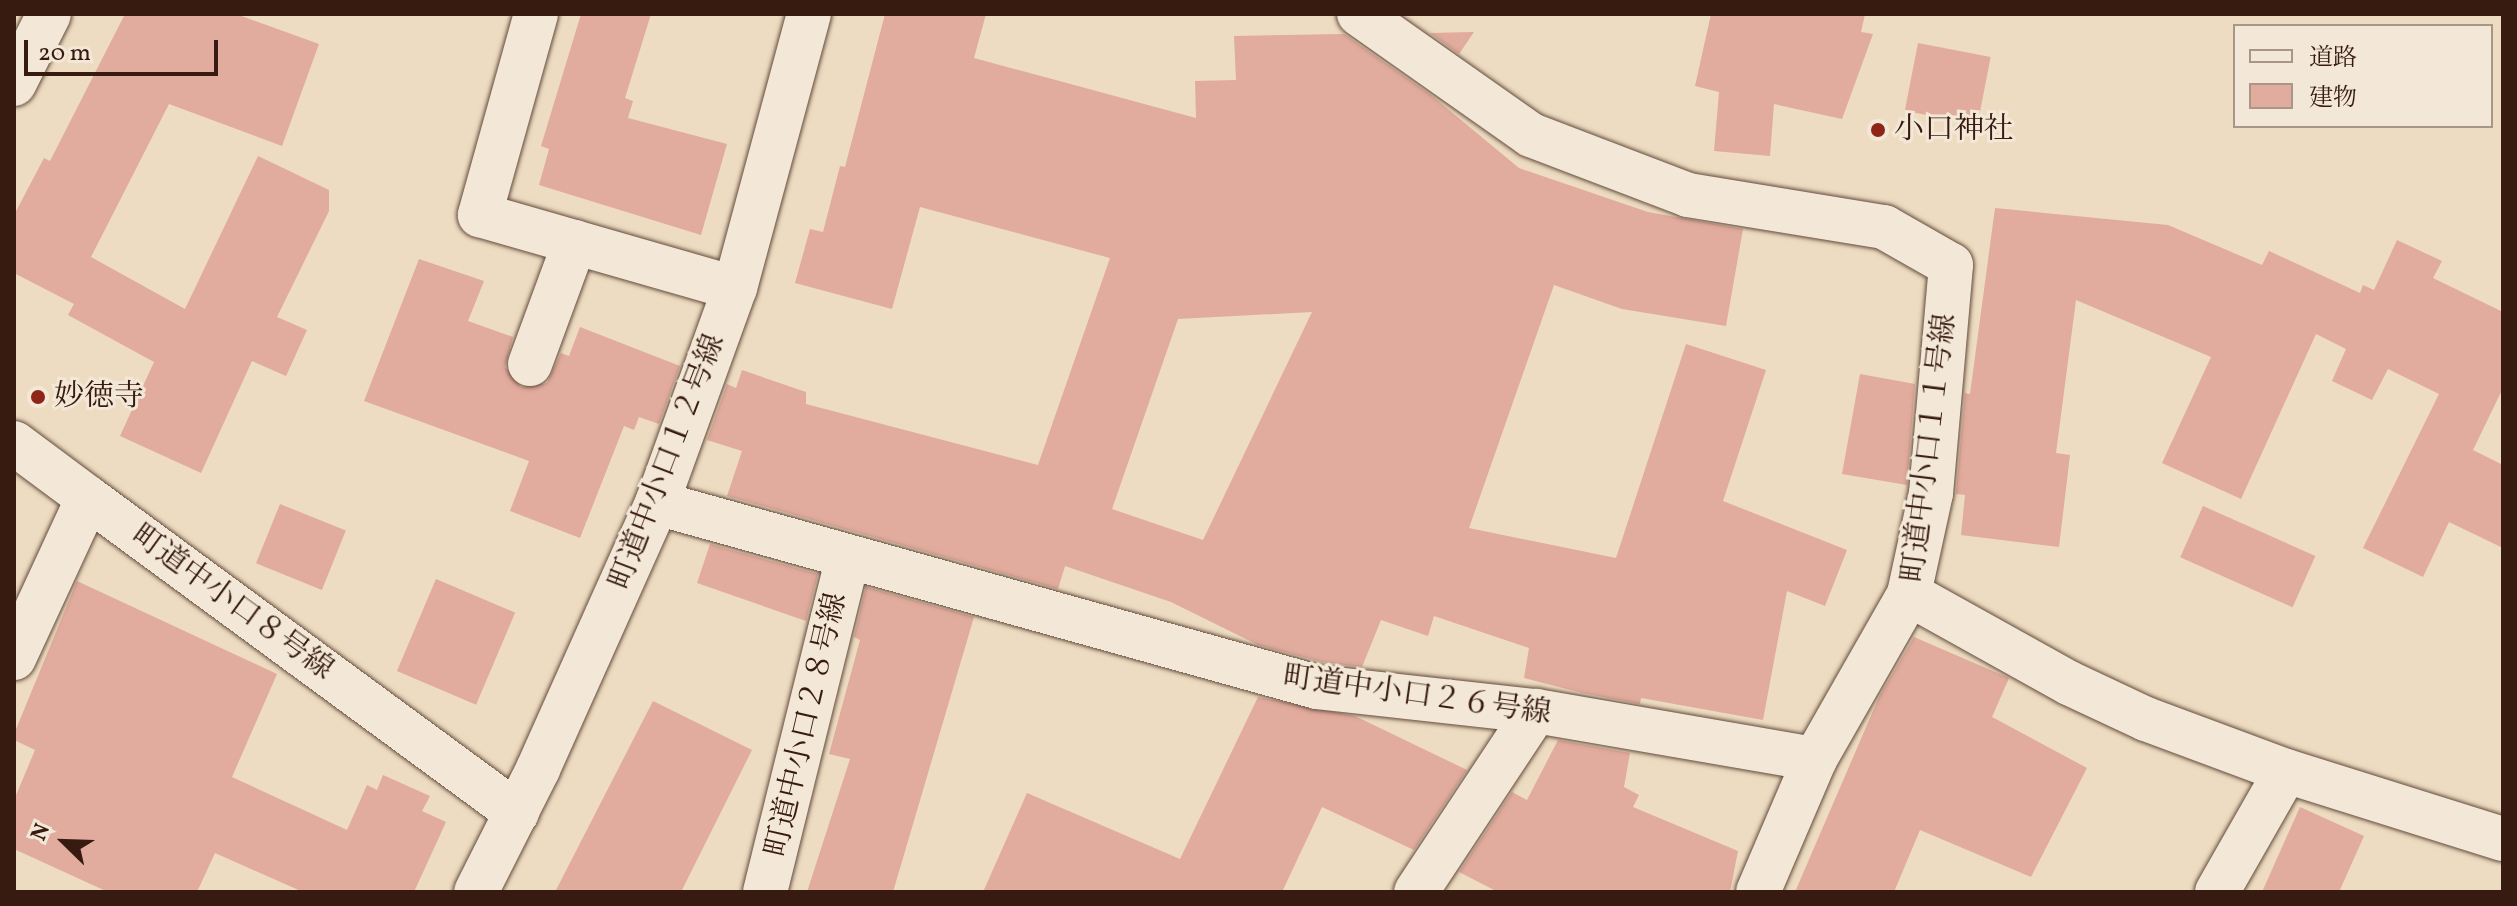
<!DOCTYPE html>
<html>
<head>
<meta charset="utf-8">
<style>
	body { margin:0 }
	#map { position:relative; width:2517px; height:906px; overflow:hidden; background:#eddcc1; font-family:Vollkorn,"Noto Serif JP",serif }
	div>[style] { position:absolute }
	.building>* { inset:0; background:#e1ab9d; transform-origin:0 0 }
	.roads { filter:drop-shadow(0 0 2px #644b3c) drop-shadow(0 0 2px #644b3c) }
	.street>* { height:44px; margin:-22px; padding:0 22px; transform-origin:22px; border-radius:22px; background:#f3e8d7 }
	.dots>* { width:22px; height:22px; translate:-50% -50%; box-sizing:border-box; border:4px solid #f3e8d7; border-radius:50% }
	span { translate:-50% -50%; white-space:nowrap; text-align:center; line-height:1.15; -webkit-text-stroke:6px #f3e8d7; paint-order:stroke }
	.poi-label { font-size:30px; color:#371b10 }
	.left { translate:0 -50%; text-align:left }
	.street-label { font-size:30px; color:#371b10 }
	.frame { position:absolute; inset:0; border:16px solid #371b10; pointer-events:none }
	.legend { position:absolute; left:2233px; top:24px; width:260px; height:104px; box-sizing:border-box; background:#f3e8d7; border:2px solid #a89687; margin:0; padding:10px 14px; list-style:none; font-size:24px; color:#371b10 }
	.legend li { display:flex; align-items:center; gap:16px; height:40px }
	.legend b { width:40px; border:2px solid #a89687 }
	.north { position:absolute; left:24px; top:802px; width:80px; height:80px; -webkit-text-stroke:6px #f3e8d7; paint-order:stroke; rotate:293deg; font-size:22px; font-weight:700; line-height:32px; text-align:center; color:#371b10 }
	.north::after { content:''; display:block; margin:auto; width:28px; height:36px; background:#371b10; clip-path:polygon(50% 0,100% 100%,50% 72%,0 100%) }
	.scale { position:absolute; left:24px; top:40px; width:194px; height:36px; box-sizing:border-box; border:4px solid #371b10; border-top:0; padding-left:10px; font-size:24px; line-height:28px; white-space:nowrap; color:#371b10; -webkit-text-stroke:6px #f3e8d7; paint-order:stroke }
</style>
</head>
<body>
<div id="map">
	<div class="building">
		<div style="clip-path:polygon(125px 14px,236px 14px,319px 44px,282px 146px,169px 104px,91px 257px,185px 309px,258px 156px,329px 190px,329px 211px,277px 317px,307px 330px,286px 376px,252px 361px,201px 473px,120px 436px,154px 362px,68px 315px,74px 304px,14px 273px,14px 215px,44px 158px,50px 161px)"></div>
		<div style="clip-path:polygon(581px 14px,651px 14px,625px 98px,633px 101px,628px 118px,727px 144px,701px 235px,539px 185px,549px 149px,541px 146px)"></div>
		<div style="clip-path:polygon(evenodd,885px 14px,986px 14px,974px 58px,1196px 118px,1195px 81px,1236px 80px,1234px 36px,1344px 34px,1431px 95px,1519px 168px,1648px 212px,1743px 229px,1726px 326px,1622px 309px,1554px 285px,1469px 528px,1616px 558px,1686px 344px,1766px 370px,1723px 501px,1847px 550px,1825px 606px,1787px 591px,1763px 720px,1641px 698px,1640px 704px,1582px 693px,1524px 678px,1529px 648px,1434px 616px,1428px 636px,1381px 620px,1362px 667px,1322px 662px,1258px 645px,1171px 602px,1065px 566px,1058px 589px,727px 496px,742px 451px,707px 440px,727px 384px,736px 388px,742px 370px,806px 392px,806px 404px,1038px 465px,1110px 258px,920px 207px,892px 309px,795px 283px,810px 229px,823px 232px,840px 166px,845px 167px,885px 14px,1312px 312px,1203px 540px,1112px 509px,1178px 319px,1312px 312px)"></div>
		<div style="clip-path:polygon(1711px 14px,1865px 14px,1861px 32px,1873px 34px,1842px 119px,1774px 104px,1770px 156px,1714px 151px,1719px 92px,1695px 86px)"></div>
		<div style="clip-path:polygon(1474px 32px,1459px 54px,1430px 33px)"></div>
		<div style="left:1918px;top:43px;width:74px;height:69px;rotate:11deg"></div>
		<div style="clip-path:polygon(1995px 208px,2168px 225px,2262px 265px,2269px 251px,2360px 293px,2363px 285px,2374px 290px,2397px 240px,2442px 261px,2433px 278px,2503px 312px,2503px 388px,2473px 450px,2503px 465px,2503px 548px,2449px 522px,2423px 577px,2363px 548px,2439px 394px,2388px 369px,2372px 400px,2332px 381px,2346px 349px,2316px 334px,2241px 499px,2162px 463px,2211px 357px,2076px 300px,2056px 453px,2070px 455px,2059px 547px,1961px 535px,1965px 495px,1956px 494px,1965px 393px,1970px 394px)"></div>
		<div style="clip-path:polygon(419px 259px,484px 281px,468px 321px,513px 337px,505px 367px,521px 387px,547px 383px,561px 353px,569px 356px,580px 327px,680px 366px,659px 424px,639px 417px,634px 430px,624px 426px,580px 538px,510px 511px,529px 461px,364px 401px)"></div>
		<div style="clip-path:polygon(1860px 374px,1915px 384px,1907px 485px,1842px 474px)"></div>
		<div style="left:280px;top:504px;width:71px;height:64px;rotate:22deg"></div>
		<div style="left:2203px;top:506px;width:123px;height:56px;rotate:24deg"></div>
		<div style="clip-path:polygon(710px 544px,818px 574px,806px 621px,697px 583px)"></div>
		<div style="left:436px;top:579px;width:86px;height:100px;rotate:23deg"></div>
		<div style="clip-path:polygon(77px 581px,277px 674px,232px 777px,347px 830px,367px 785px,377px 790px,383px 775px,430px 796px,422px 811px,446px 822px,414px 892px,303px 892px,215px 853px,197px 892px,108px 892px,14px 849px,14px 800px,35px 750px,14px 740px,14px 734px)"></div>
		<div style="clip-path:polygon(866px 587px,974px 617px,893px 892px,807px 892px,850px 759px,829px 754px,860px 640px,854px 637px)"></div>
		<div style="clip-path:polygon(1914px 637px,2009px 678px,1992px 717px,2087px 768px,2031px 877px,1920px 830px,1894px 892px,1795px 892px,1879px 697px)"></div>
		<div style="clip-path:polygon(1258px 697px,1355px 716px,1467px 770px,1414px 850px,1322px 807px,1282px 892px,983px 892px,1027px 793px,1180px 859px)"></div>
		<div style="clip-path:polygon(653px 701px,752px 750px,681px 892px,555px 892px)"></div>
		<div style="clip-path:polygon(1558px 740px,1630px 753px,1624px 787px,1639px 795px,1633px 807px,1738px 851px,1730px 892px,1498px 892px,1459px 872px,1512px 792px,1527px 800px)"></div>
		<div style="clip-path:polygon(2300px 807px,2364px 836px,2339px 892px,2262px 892px)"></div>
	</div>
	<div class="roads">
		<div class="street">
			<div style="left:536px;top:14px;width:209px;rotate:105.6deg"></div>
			<div style="left:480px;top:215px;width:265px;rotate:16deg"></div>
			<div style="left:1359px;top:14px;width:210px;rotate:35.1deg"></div>
			<div style="left:1531px;top:135px;width:168px;rotate:20.9deg"></div>
			<div style="left:1688px;top:195px;width:199px;rotate:9.3deg"></div>
			<div style="left:1884px;top:227px;width:77px;rotate:29.6deg"></div>
			<div style="left:1951px;top:265px;width:229px;rotate:95deg"></div>
			<div style="left:1931px;top:493px;width:103px;rotate:102.3deg"></div>
			<div style="left:1909px;top:594px;width:183px;rotate:29.1deg"></div>
			<div style="left:2069px;top:683px;width:85px;rotate:25.1deg"></div>
			<div style="left:2146px;top:719px;width:149px;rotate:20.4deg"></div>
			<div style="left:2286px;top:771px;width:227px;rotate:17.4deg"></div>
			<div style="left:14px;top:84px;width:78px;rotate:-63.4deg"></div>
			<div style="left:530px;top:364px;width:130px;rotate:-69.8deg"></div>
			<div style="left:14px;top:443px;width:92px;rotate:36.6deg"></div>
			<div style="left:657px;top:503px;width:685px;rotate:15.58deg"></div>
			<div style="left:1317px;top:687px;width:220px;rotate:6.3deg"></div>
			<div style="left:1536px;top:711px;width:283px;rotate:9.8deg"></div>
			<div style="left:1815px;top:759px;width:190px;rotate:-60.3deg"></div>
			<div style="left:14px;top:658px;width:176px;rotate:-65.2deg"></div>
			<div style="left:88px;top:498px;width:532px;rotate:36.29deg"></div>
			<div style="left:476px;top:892px;width:138px;rotate:-63.2deg"></div>
			<div style="left:538px;top:769px;width:291px;rotate:-65.9deg"></div>
			<div style="left:657px;top:503px;width:229px;rotate:-70.1deg"></div>
			<div style="left:735px;top:288px;width:284px;rotate:-74.9deg"></div>
			<div style="left:765px;top:892px;width:345px;rotate:-76.1deg"></div>
			<div style="left:1416px;top:892px;width:217px;rotate:-56.5deg"></div>
			<div style="left:1758px;top:892px;width:145px;rotate:-66.8deg"></div>
			<div style="left:2217px;top:892px;width:139px;rotate:-60.3deg"></div>
		</div>
	</div>
	<div class="dots">
		<div style="left:1878px;top:130px;background:#8f2418"></div>
		<div style="left:38px;top:397px;background:#8f2418"></div>
	</div>
	<div class="poi-label">
		<span class="left" style="left:1894px;top:130px">小口神社</span>
		<span class="left" style="left:54px;top:397px">妙徳寺</span>
	</div>
	<div class="street-label">
		<span style="left:1930px;top:448px;rotate:-83deg">町道中小口１１号線</span>
		<span style="left:668px;top:462px;rotate:-69deg">町道中小口１２号線</span>
		<span style="left:232px;top:603px;rotate:36deg">町道中小口８号線</span>
		<span style="left:1417px;top:696px;rotate:8deg">町道中小口２６号線</span>
		<span style="left:807px;top:725px;rotate:-77deg">町道中小口２８号線</span>
	</div>
	<div class="frame"></div>
	<ul class="legend">
	<li><b style="height:10px;background:#f3e8d7"></b>道路</li>
	<li><b style="height:22px;background:#e1ab9d"></b>建物</li>
	</ul>
	<div class="north">N</div>
	<div class="scale">20 m</div>
</div>
</body>
</html>
